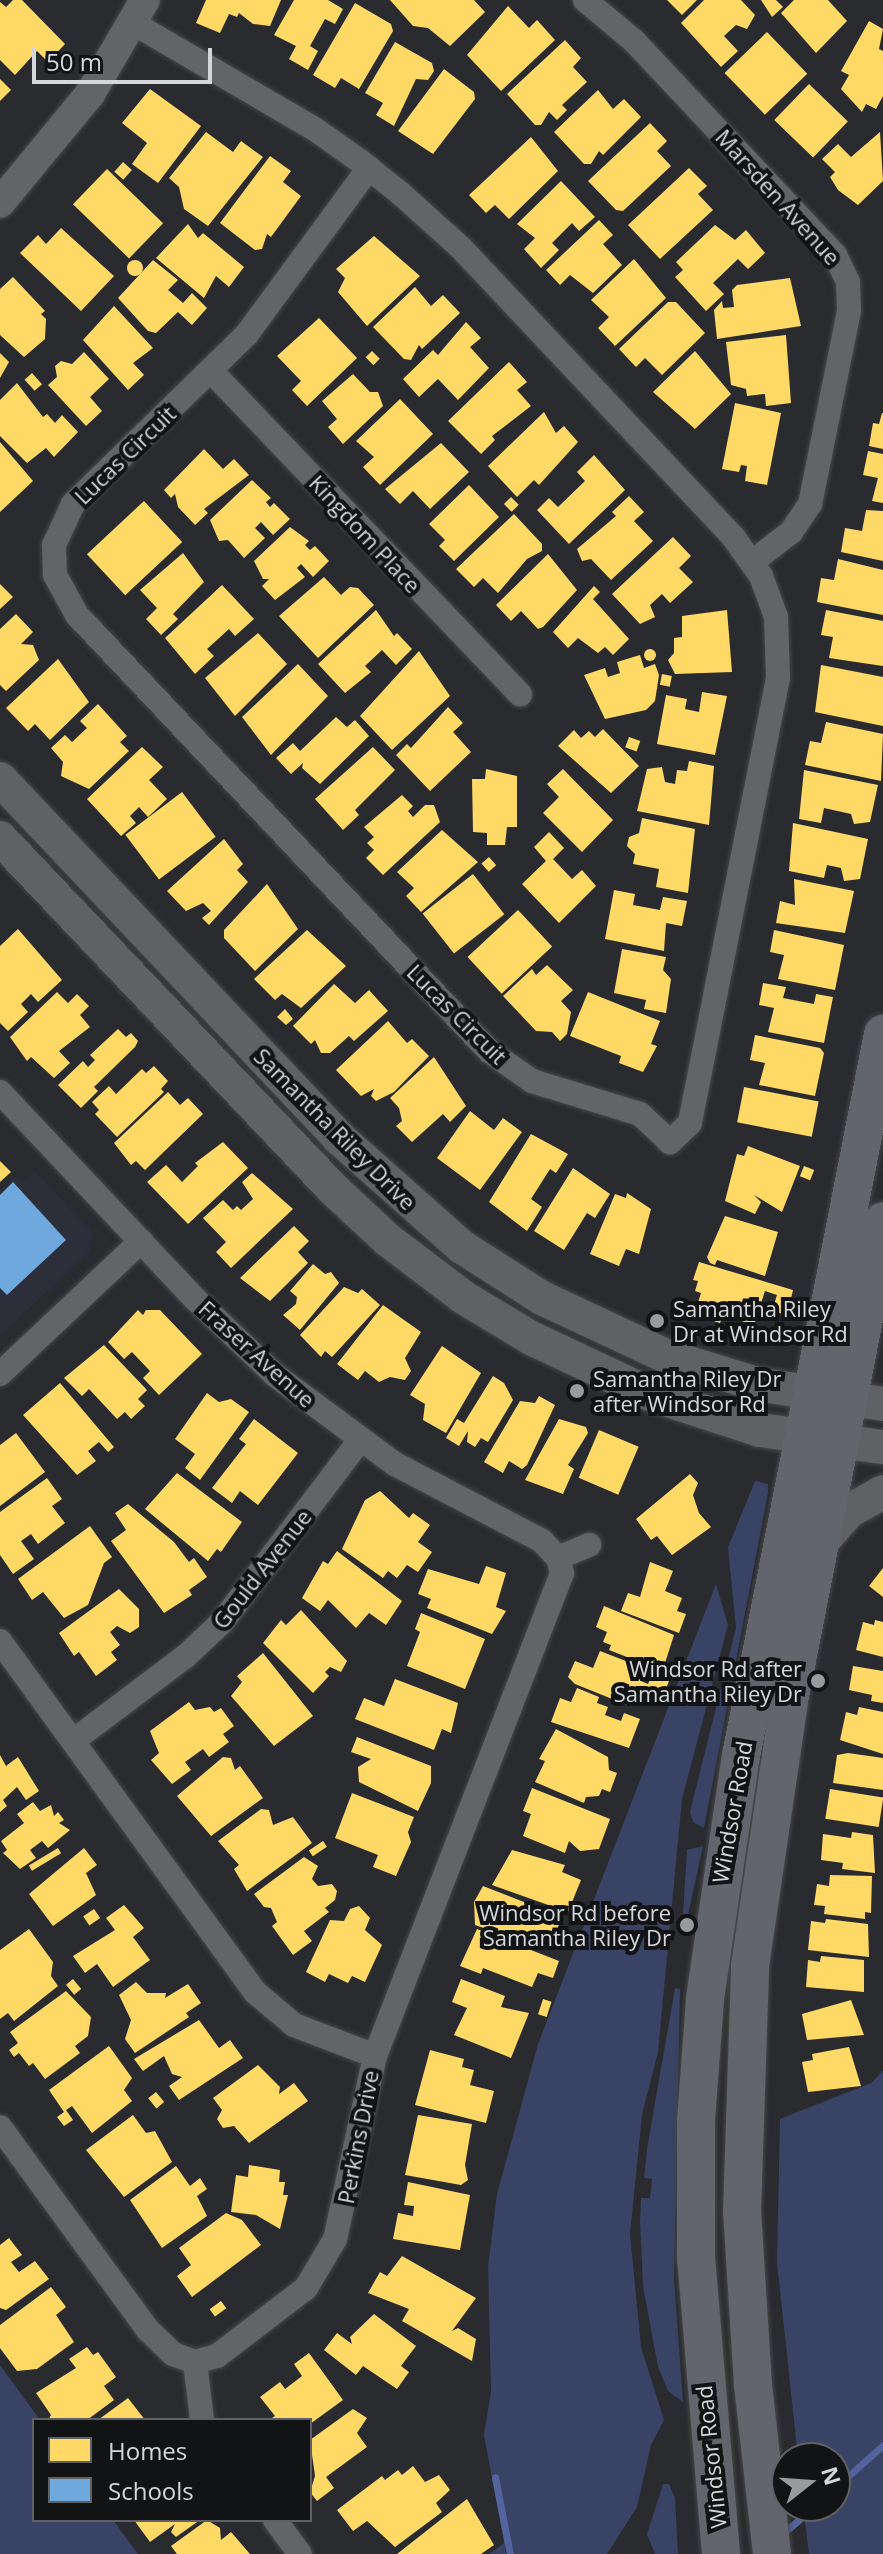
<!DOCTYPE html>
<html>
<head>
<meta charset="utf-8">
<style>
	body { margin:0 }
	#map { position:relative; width:883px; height:2554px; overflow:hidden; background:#2a2b2e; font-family:"Open Sans",sans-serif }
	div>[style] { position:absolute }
	.built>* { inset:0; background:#2c2f3a }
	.green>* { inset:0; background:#384365 }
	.homes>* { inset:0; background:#ffd966; transform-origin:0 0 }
	.round { border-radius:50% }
	.schools>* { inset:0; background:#6fa8dc }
	.stream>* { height:7px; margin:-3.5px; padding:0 3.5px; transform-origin:3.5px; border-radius:3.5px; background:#52639d }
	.roads { filter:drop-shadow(0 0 2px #45464a) drop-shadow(0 0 2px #45464a) }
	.minor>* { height:24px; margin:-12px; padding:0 12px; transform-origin:12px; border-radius:12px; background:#636467 }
	.tertiary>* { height:30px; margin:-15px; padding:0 15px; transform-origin:15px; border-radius:15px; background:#636467 }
	.secondary>* { height:34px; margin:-17px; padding:0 17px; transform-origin:17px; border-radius:17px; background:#5f6165 }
	.primary>* { height:38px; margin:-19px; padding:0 19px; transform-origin:19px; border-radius:19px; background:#62656b }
	.dots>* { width:22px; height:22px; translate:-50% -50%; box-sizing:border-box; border:4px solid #121315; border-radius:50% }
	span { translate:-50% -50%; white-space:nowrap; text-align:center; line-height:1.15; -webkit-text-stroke:8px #121315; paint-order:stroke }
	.street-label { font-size:22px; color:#d4d6da }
	.poi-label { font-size:22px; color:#d4d6da }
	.left { translate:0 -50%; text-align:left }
	.right { translate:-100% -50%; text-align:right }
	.legend { position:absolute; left:32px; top:2418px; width:280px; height:104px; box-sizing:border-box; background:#121315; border:2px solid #606164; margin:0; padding:10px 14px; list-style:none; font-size:24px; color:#d4d6da }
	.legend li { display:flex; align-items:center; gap:16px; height:40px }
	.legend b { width:40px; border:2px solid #606164 }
	.north { position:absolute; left:771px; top:2442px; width:80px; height:80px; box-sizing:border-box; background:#121315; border:2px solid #606164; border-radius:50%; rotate:73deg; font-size:22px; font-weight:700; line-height:32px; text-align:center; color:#d4d6da }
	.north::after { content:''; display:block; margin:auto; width:28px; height:36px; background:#989a9e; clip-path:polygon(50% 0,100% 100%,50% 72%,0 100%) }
	.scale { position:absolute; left:32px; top:48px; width:180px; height:36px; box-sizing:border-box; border:4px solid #d4d6da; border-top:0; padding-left:10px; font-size:24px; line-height:28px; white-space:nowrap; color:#d4d6da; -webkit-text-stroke:6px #121315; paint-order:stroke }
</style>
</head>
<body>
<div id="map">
	<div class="built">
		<div style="clip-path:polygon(35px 1171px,92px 1232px,89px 1252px,0 1336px,0 1191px,16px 1176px,22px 1183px)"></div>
	</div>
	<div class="green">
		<div style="clip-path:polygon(755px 1481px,768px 1484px,768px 1493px,704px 1828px,693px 1822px,690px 1812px,736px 1628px,728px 1547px)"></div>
		<div style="clip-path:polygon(716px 1584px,728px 1625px,682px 1799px,658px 2052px,642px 2115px,630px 2234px,641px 2347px,664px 2420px,651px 2445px,637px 2507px,607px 2554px,513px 2554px,505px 2545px,506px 2554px,489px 2554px,504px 2543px,484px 2435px,491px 2391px,488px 2267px,497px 2194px,538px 2044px)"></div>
		<div style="clip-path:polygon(703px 1846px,688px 1915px,683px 1914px,687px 1850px)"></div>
		<div style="clip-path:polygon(675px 1988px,680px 1989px,674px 2277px,683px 2402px,668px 2391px,658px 2367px,643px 2286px,640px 2222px,641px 2198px,650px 2198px,652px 2179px,644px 2178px,647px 2149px)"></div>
		<div style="clip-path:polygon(883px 2071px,883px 2554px,809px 2554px,803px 2506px,835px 2506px,835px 2458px,798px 2458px,777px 2262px,780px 2119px,871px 2083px)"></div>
		<div style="clip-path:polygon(0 2365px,40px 2420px,34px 2420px,34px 2520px,113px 2520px,138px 2554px,0 2554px)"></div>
		<div style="clip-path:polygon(663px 2484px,669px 2484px,675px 2498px,678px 2554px,655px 2554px,647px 2534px)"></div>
	</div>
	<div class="homes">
		<div style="clip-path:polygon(13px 0,22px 0,65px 44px,48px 62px,37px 51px,15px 75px,0 60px,0 2px,6px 7px)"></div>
		<div style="clip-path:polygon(206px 0,281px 0,270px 26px,253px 24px,239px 13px,237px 17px,229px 14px,220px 33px,196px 23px)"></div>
		<div style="clip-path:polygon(294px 0,328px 0,343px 9px,335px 24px,325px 19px,310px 46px,318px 51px,308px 70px,289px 59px,296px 46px,274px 35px)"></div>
		<div style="clip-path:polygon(390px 0,474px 0,485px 12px,450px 46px,428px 28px,413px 26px)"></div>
		<div style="clip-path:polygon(667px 0,697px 0,682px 15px)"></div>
		<div style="clip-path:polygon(704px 0,741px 0,755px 15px,747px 29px,736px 25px,724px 36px,738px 51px,721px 67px,681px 23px)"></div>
		<div style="clip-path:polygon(761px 0,776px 0,783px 7px,772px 17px)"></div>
		<div style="clip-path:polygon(794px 0,828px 0,847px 21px,816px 53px,781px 13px)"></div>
		<div style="clip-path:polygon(355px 3px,391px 24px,393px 31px,359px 89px,341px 78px,335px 88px,313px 75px)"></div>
		<div style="clip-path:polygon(508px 6px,529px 28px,537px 20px,555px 40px,501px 91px,467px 55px)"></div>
		<div style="clip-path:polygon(869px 21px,883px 29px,879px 49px,883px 51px,883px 96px,876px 109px,866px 104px,862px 112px,841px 89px,849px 75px,841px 71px)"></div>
		<div style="left:767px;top:32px;width:58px;height:59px;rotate:46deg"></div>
		<div style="clip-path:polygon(565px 40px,581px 58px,573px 67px,587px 82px,562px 105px,567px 110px,557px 120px,549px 112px,541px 125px,535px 125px,507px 94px)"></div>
		<div style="clip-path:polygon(395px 42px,432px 63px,434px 71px,428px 80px,416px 79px,394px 126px,376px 115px,383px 103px,365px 93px)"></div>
		<div style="clip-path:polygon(444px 69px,474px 92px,475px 99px,433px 154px,398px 131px)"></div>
		<div style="clip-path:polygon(0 79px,11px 90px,0 101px)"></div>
		<div style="left:809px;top:84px;width:54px;height:50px;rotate:44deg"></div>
		<div style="clip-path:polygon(150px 89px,201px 126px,158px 183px,132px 164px,147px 143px,122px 123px)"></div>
		<div style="clip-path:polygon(598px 90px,613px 109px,624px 99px,641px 117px,603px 155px,599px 151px,591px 164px,584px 164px,554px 132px)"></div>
		<div style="clip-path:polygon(650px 123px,667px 141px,657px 151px,671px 166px,623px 211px,616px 210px,588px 181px)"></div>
		<div style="clip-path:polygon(206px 132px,233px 152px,241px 141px,263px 157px,208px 226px,184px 209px,179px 187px,169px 178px)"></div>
		<div style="clip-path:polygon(880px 132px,883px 181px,858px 205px,838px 190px,830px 177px,835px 172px,822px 159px,838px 144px,851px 157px)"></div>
		<div style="clip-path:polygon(531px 137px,558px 171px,509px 219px,495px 205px,486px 213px,469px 195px)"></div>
		<div style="clip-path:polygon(270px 156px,291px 171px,283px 182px,301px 196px,271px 237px,267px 234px,262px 249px,255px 250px,220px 223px)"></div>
		<div style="left:123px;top:162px;width:12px;height:13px;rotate:42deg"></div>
		<div style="clip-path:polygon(689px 168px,707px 186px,698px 194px,713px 210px,660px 259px,628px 225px)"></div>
		<div style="left:107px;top:169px;width:78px;height:49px;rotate:44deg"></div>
		<div style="clip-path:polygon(561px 181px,595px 217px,579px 231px,572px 223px,552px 243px,559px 250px,541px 268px,524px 249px,535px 238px,517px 224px)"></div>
		<div style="clip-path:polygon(599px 220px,613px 235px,603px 244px,622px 265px,593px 293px,570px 275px,560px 285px,546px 270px)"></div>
		<div style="clip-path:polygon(188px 224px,198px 238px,203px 233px,244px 267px,229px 287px,216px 276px,204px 298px,156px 258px)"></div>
		<div style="clip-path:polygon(715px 225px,735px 240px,746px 230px,765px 253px,748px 269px,738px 259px,713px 283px,724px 294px,706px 311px,675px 277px,683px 270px,676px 262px)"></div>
		<div style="clip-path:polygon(61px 228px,114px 276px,81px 311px,20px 253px,38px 235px,46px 244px)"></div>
		<div style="clip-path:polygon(374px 236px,420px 276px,367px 326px,338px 292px,345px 278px,336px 269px)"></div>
		<div style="clip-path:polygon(634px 259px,666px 298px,615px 346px,598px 328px,609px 317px,591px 300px)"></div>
		<div class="round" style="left:127px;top:260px;width:16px;height:16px"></div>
		<div style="clip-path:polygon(153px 260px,178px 280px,168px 290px,183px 303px,192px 293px,207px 308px,192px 325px,178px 312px,156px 333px,148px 331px,118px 298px)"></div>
		<div style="clip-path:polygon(13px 277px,45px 311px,41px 314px,46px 319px,45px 339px,24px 357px,0 335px,0 289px)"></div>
		<div style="clip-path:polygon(790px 278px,801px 326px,717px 339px,714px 310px,722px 301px,723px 308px,734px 307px,732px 290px,737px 285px)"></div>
		<div style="clip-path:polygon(415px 287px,431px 306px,443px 295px,460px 313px,422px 349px,419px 345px,411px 360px,404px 359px,373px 327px)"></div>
		<div style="clip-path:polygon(668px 302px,676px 302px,705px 333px,662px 375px,645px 358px,636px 367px,619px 349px)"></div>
		<div style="clip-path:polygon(114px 306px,153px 348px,133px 363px,144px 375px,128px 390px,83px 340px)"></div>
		<div style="clip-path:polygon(319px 318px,357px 358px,307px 406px,292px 390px,301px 381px,277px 356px)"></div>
		<div style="clip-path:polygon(466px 322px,481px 338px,470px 347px,489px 368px,458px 400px,438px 379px,419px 397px,403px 379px,433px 350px,438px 355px)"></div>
		<div style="clip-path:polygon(786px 335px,791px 403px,766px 406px,765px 394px,747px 396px,746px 389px,731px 385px,726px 342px)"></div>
		<div style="left:372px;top:351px;width:11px;height:9px;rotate:45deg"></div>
		<div style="clip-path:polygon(695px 351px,731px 394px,695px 429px,653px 392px)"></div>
		<div style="clip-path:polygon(84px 352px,109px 379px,90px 397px,102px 411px,86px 426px,48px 385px,57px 377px,55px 366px,61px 361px,72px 364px)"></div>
		<div style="clip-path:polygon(0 353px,9px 362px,0 378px)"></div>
		<div style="clip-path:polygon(509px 362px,527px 382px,517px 390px,531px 406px,492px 436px,495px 440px,481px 454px,448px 421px)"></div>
		<div style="left:32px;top:373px;width:15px;height:10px;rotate:48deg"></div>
		<div style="clip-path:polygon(353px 374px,370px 392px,378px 392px,383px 406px,343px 444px,328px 427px,337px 419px,322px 401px)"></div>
		<div style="clip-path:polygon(17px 383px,43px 417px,47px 414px,55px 423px,62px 415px,78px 432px,54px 457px,46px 448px,27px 463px,0 436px,0 400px)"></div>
		<div style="clip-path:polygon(400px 399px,433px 434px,380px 485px,363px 467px,374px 457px,356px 441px)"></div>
		<div style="clip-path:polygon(735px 403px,781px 413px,767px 485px,745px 481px,747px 466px,741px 465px,739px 472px,722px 469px)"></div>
		<div style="clip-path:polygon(544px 412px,556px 433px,564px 426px,578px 442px,539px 485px,534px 480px,517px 497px,488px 466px)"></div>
		<div style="clip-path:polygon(882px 413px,883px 413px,883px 449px,869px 446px,873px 423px,879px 424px)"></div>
		<div style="clip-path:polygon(0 442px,33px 481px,0 512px)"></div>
		<div style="clip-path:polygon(441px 443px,469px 472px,430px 509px,413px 491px,400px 504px,385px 489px)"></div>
		<div style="clip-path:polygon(204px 449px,223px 469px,234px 459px,249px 475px,204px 509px,208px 513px,195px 525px,178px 507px,175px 494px,171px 498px,164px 490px)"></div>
		<div style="clip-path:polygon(868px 451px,883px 454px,883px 503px,872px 501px,878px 478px,863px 475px)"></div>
		<div style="clip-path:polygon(594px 455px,625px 490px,569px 544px,537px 510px,549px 498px,558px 507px,585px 481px,577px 472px)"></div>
		<div style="clip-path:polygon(252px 480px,271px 498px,266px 502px,270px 507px,274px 503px,290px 519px,273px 535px,261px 522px,255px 528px,265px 538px,244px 558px,228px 540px,219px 541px,210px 520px)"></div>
		<div style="clip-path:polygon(469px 485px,499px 517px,454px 561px,439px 546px,445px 540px,429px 524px)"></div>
		<div style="clip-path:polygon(629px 496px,644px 512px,634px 521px,653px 541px,611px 580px,591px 559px,582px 561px,577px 549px,616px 516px,612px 512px)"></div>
		<div style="left:511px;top:497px;width:11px;height:10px;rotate:45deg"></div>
		<div style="left:144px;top:501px;width:56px;height:78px;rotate:47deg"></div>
		<div style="clip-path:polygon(866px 510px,883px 511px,883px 561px,841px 552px,845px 528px,862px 531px)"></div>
		<div style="clip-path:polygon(514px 514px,542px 544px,542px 551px,527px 559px,498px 593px,483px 578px,474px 587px,456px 569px)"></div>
		<div style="clip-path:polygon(290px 527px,309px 541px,305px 545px,310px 550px,315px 546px,329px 561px,313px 577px,301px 564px,297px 568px,305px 577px,275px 600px,262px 586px,269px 579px,263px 579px,254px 561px)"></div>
		<div style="clip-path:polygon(673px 537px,691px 556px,679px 568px,693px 582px,670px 603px,662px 594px,650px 605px,655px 617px,640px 624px,612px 594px)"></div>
		<div style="clip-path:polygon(183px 553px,204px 582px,173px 614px,178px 619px,161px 635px,146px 619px,157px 608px,140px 590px)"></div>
		<div style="clip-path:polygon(548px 554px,577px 590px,543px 627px,538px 629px,521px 611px,511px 621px,496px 605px)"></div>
		<div style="clip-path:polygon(838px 559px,883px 570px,883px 615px,817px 602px,821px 578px,834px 580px)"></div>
		<div style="clip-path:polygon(324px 577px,341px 595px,350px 587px,358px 588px,374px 605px,318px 658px,279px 616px)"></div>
		<div style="clip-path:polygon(0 584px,13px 597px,0 609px)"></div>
		<div style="clip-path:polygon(222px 585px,254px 619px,235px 636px,229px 629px,207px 649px,214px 656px,195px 674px,165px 638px)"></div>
		<div style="clip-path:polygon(594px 586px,600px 592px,593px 599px,629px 639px,613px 655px,605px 647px,598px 653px,578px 638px,568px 648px,553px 632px)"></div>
		<div style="clip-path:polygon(376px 610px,394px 636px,397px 633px,412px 649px,396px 665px,382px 650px,365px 666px,371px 672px,345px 693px,318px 664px)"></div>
		<div style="clip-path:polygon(727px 610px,732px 672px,675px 674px,668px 660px,674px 653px,674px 638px,682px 637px,682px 616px)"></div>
		<div style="clip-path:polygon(826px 610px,883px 621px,883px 666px,829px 658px,833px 637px,821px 635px)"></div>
		<div style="clip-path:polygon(16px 614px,33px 632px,21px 644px,33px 645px,39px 660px,6px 691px,0 685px,0 629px)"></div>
		<div style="clip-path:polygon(258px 633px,287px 664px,235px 716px,205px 678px)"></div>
		<div class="round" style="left:644px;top:649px;width:12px;height:12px"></div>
		<div style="clip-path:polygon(419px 651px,450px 696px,392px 750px,360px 716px)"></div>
		<div style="clip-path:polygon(640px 655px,644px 668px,655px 664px,659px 675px,655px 701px,646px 710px,605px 719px,584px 675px,605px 668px,608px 677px,620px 673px,617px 662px)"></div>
		<div style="clip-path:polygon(58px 659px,89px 702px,50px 740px,35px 724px,28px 731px,6px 708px)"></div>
		<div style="clip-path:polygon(298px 664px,328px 696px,271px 755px,242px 717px)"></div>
		<div style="clip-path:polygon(821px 665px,883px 677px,883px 726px,815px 712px)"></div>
		<div style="left:662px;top:674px;width:10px;height:11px;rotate:11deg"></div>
		<div style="clip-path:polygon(702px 692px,727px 696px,715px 755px,657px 744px,666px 695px,687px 699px,685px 709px,699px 712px)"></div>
		<div style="clip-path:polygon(98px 704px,127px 736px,120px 742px,129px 751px,89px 789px,61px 776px,63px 762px,51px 748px,65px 735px,72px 742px,87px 728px,80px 721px)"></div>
		<div style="clip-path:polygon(448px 707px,463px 723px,453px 732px,471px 752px,430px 791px,396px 755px,407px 744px,411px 748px)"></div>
		<div style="clip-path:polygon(336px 717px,347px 727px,355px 720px,369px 736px,320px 784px,302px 768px,303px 763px,291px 774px,276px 758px,293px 743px,300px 751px)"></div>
		<div style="clip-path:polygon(826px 722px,883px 734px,881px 781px,805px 765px,810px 741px,821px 743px)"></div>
		<div style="clip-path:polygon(603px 729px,639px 766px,611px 793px,558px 746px,574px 730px,581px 738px,589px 731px,595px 737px)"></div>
		<div style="left:629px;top:737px;width:12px;height:11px;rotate:20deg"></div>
		<div style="clip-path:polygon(142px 747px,163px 767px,149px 780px,167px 799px,148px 817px,139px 807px,130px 816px,136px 823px,121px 836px,87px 799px)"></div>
		<div style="clip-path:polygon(373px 747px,395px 770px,355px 810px,359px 815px,343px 830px,315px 799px)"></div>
		<div style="clip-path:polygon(689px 761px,714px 766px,709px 825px,637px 811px,647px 769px,662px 767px,665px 782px,675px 784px,677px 770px,687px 771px)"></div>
		<div style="clip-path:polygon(486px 769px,517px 776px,517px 827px,507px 827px,505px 845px,487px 845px,487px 833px,473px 832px,472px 779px,485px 779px)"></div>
		<div style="clip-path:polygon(563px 769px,613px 820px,582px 852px,543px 813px,559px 797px,547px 784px)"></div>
		<div style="clip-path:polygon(804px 770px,878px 785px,870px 822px,854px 824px,851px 814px,824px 808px,821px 823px,799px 819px)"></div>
		<div style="left:182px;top:792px;width:56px;height:71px;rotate:53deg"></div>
		<div style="clip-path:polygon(402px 795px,413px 806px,408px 811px,413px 817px,425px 805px,434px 805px,440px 822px,383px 875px,366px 858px,374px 850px,367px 843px,374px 837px,364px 827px)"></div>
		<div style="clip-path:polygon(642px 818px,695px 829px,688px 893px,656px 887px,659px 869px,633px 864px,635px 854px,627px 846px,629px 837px,639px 833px)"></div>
		<div style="clip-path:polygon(793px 823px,868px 839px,860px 879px,844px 881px,841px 868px,827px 865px,824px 878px,789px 871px)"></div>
		<div style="clip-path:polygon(442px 830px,478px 862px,421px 912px,406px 896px,414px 888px,397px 872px)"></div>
		<div style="clip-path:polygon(549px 832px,564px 848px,553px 859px,572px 879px,582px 870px,596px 886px,559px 923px,522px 884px,546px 861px,534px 847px)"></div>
		<div style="clip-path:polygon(224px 839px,243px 864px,237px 870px,248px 882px,209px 925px,202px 918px,211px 911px,203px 903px,186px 911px,167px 891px)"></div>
		<div style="left:489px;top:857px;width:11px;height:10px;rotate:49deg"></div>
		<div style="left:473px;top:874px;width:51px;height:64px;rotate:52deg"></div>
		<div style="clip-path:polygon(794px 879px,854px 891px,845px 933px,776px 923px,780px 901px,795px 905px)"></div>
		<div style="clip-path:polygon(267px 884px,298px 929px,255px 971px,224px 938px,224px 930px)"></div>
		<div style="clip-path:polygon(614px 890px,635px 894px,633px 905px,660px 910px,663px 897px,687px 901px,682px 926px,666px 923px,664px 951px,605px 939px)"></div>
		<div style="left:518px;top:910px;width:50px;height:69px;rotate:47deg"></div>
		<div style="clip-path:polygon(18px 929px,62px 980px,38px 1002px,31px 994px,21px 1004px,28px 1012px,8px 1031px,0 1023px,0 946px)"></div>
		<div style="clip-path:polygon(307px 930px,346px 966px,301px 1008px,282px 994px,275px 1000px,254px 979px)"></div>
		<div style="clip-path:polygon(774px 930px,844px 945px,835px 990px,778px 979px,784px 955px,770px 952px)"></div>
		<div style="clip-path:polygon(622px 949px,666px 957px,663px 970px,671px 979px,666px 1013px,644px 1009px,646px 1000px,614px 993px)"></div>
		<div style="clip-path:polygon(547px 965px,573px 990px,561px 1001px,571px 1012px,567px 1034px,560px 1041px,552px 1032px,536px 1031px,503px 996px,532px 969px,536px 975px)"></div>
		<div style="clip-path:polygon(763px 983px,786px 987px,783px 998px,814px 1004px,816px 994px,833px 997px,824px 1043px,768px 1032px,774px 1008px,759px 1005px)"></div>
		<div style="clip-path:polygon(334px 984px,355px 1003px,369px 990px,388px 1011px,354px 1041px,349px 1036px,330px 1053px,321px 1053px,315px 1040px,311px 1044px,293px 1026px)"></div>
		<div style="clip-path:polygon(57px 992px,68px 1003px,77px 994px,89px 1006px,80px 1015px,90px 1027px,59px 1051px,70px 1063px,54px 1078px,31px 1057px,27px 1061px,10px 1037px)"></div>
		<div style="clip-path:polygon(588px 992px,660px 1021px,651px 1044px,657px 1046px,643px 1072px,619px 1063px,621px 1056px,570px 1036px)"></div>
		<div style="clip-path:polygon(285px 1009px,293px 1019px,286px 1025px,277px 1017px)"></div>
		<div style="clip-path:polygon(388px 1021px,407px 1043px,412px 1039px,429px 1056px,394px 1092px,376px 1101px,371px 1096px,374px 1089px,361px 1096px,336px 1070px)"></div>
		<div style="clip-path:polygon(118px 1029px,126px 1037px,131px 1033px,138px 1041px,135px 1047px,94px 1087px,98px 1091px,81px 1108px,58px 1085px,83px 1061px,88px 1067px,95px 1060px,90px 1055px)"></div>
		<div style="clip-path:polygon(755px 1035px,820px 1048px,824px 1053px,815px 1096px,759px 1085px,765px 1063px,750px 1060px)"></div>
		<div style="clip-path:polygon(434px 1057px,466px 1106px,450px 1122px,443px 1114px,412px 1142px,396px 1126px,402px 1121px,399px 1108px,390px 1098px)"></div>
		<div style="clip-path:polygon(154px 1066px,168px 1081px,161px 1089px,164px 1092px,117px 1137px,95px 1114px,99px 1110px,92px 1102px,109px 1086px,116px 1094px,142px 1069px,146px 1073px)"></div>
		<div style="left:744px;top:1087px;width:76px;height:36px;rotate:11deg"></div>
		<div style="clip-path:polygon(168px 1092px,180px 1105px,188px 1098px,203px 1114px,145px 1170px,136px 1161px,131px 1165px,114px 1143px)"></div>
		<div style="clip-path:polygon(470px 1111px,494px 1130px,503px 1118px,522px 1132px,480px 1190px,437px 1158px)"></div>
		<div style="clip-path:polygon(531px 1134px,568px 1154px,556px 1173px,550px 1169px,531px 1199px,542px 1207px,527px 1231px,489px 1202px)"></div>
		<div style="clip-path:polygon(223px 1142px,248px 1168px,188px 1224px,147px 1182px,166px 1165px,182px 1182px,198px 1166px,195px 1163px)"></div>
		<div style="clip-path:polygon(748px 1146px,800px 1166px,782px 1212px,754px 1195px,761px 1202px,755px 1214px,725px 1201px,737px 1154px,744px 1156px)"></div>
		<div style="clip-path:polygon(0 1161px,11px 1172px,0 1182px)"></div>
		<div style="left:804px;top:1166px;width:11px;height:11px;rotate:22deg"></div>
		<div style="clip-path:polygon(573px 1168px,610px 1194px,595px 1218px,587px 1213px,564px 1250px,534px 1231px)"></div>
		<div style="clip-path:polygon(252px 1173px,293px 1209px,231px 1268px,216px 1252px,226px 1242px,203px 1218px,223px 1200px,233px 1210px,237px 1206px,241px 1210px,253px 1199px,242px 1182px)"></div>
		<div style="clip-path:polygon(627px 1193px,651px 1209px,639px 1254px,626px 1249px,619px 1266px,590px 1254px,615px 1194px,626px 1198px)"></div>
		<div style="clip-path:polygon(725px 1216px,778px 1232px,765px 1276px,717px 1260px,715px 1265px,710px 1263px,707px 1257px)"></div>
		<div style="clip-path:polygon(294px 1226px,309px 1241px,298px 1252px,308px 1263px,270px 1301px,240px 1278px)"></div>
		<div style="clip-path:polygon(699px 1262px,793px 1290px,787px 1315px,772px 1311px,777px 1295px,765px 1291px,754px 1325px,723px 1315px,720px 1323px,694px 1315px,701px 1293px,695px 1291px,698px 1281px,693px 1280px)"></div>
		<div style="clip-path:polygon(313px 1264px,325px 1274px,331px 1272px,339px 1283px,300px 1330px,283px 1315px,296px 1304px,297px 1297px,290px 1291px)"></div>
		<div style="clip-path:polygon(344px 1287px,358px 1293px,362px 1289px,380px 1305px,332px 1357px,325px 1351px,321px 1357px,300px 1335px)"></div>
		<div style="clip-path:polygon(383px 1305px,421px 1332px,405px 1358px,411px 1371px,405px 1380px,390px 1377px,379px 1382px,365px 1371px,358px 1380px,337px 1364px)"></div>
		<div style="clip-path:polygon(138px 1310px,143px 1315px,146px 1310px,160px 1310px,202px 1354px,159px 1395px,143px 1378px,150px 1371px,132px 1352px,124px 1359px,108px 1342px)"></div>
		<div style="clip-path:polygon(104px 1345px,147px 1390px,138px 1399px,145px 1406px,131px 1419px,125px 1412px,117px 1419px,89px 1389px,82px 1396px,64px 1378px)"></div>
		<div style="clip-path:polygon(442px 1346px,481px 1373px,446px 1433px,423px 1420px,425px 1404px,410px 1395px)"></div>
		<div style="clip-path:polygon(493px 1376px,504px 1383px,513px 1400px,488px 1442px,481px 1438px,475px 1447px,467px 1442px,468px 1431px,459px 1446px,446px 1438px,457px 1419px,464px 1423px)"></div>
		<div style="clip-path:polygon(60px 1383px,114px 1447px,108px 1452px,99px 1442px,88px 1451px,96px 1461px,77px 1475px,23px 1415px)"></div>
		<div style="clip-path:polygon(207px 1393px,219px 1402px,231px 1399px,249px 1412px,200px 1480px,185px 1468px,195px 1454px,175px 1439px)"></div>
		<div style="clip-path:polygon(539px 1396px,555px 1405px,527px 1465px,522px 1469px,509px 1461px,503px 1473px,484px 1462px,520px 1401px,535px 1403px)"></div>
		<div style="clip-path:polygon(254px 1419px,298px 1453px,258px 1505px,240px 1491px,232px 1503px,212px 1488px,246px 1444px,239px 1439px)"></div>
		<div style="clip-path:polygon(559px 1419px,586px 1427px,588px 1433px,568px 1465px,574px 1469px,563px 1494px,525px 1480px)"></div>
		<div style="left:599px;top:1430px;width:43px;height:52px;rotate:23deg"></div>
		<div style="clip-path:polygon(16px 1433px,45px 1472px,0 1506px,0 1445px)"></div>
		<div style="clip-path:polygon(177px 1473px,242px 1522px,221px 1552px,217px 1549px,208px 1561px,145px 1509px)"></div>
		<div style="clip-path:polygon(690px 1474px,698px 1483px,693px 1495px,699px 1513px,711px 1527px,672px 1555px,657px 1536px,651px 1540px,636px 1519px)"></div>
		<div style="clip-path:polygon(47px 1478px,62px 1499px,52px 1506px,65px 1523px,38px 1544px,31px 1534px,21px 1541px,34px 1559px,13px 1574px,0 1555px,0 1512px)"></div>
		<div style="clip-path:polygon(380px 1491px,409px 1518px,413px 1513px,430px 1525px,418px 1542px,432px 1552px,418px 1572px,407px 1565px,397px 1578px,388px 1571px,383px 1578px,342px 1549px,365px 1500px)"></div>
		<div style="clip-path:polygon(128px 1504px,174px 1542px,189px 1562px,194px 1558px,207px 1577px,189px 1590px,192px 1595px,164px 1613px,111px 1541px,126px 1530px,115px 1513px)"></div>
		<div style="clip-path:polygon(90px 1526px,112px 1557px,104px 1563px,88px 1605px,64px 1618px,43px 1592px,32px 1600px,18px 1579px)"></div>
		<div style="clip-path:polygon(337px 1551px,402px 1601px,386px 1625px,369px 1613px,356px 1628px,328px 1600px,320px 1611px,302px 1598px,323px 1561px,328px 1564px)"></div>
		<div style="clip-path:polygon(650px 1562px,673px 1571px,665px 1591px,682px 1598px,677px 1611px,686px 1614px,679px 1633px,621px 1611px,628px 1593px,640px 1597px)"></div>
		<div style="clip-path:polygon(486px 1566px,506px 1573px,496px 1607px,506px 1611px,492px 1634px,427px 1608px,431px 1599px,418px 1594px,428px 1569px,479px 1584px)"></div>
		<div style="clip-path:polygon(883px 1568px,883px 1597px,869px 1586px)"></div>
		<div style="clip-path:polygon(119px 1589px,139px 1609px,139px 1627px,130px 1633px,117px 1626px,110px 1632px,120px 1645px,111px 1652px,117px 1660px,96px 1676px,79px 1652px,74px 1656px,59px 1633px)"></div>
		<div style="clip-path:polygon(604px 1606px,674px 1635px,665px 1663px,658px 1660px,655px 1668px,609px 1650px,611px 1645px,603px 1642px,607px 1632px,596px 1627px)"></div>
		<div style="clip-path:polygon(301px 1610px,347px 1661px,341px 1672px,330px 1667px,325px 1672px,329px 1676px,313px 1693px,263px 1643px,281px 1620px,286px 1625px)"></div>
		<div style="clip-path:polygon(421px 1613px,485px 1639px,465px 1689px,407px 1666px,420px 1632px,415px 1629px)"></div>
		<div style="clip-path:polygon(875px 1620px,883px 1622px,883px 1657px,856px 1650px,863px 1622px,874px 1625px)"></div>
		<div style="clip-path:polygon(600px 1651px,631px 1663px,629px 1668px,644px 1674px,641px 1681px,648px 1684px,652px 1675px,669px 1681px,662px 1699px,638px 1690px,627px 1705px,575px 1684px,568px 1677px,575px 1661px,593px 1668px)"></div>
		<div style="clip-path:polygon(263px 1653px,313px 1716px,274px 1746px,231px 1696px,242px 1682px,237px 1676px)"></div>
		<div style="clip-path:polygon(853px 1666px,883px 1671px,883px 1703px,871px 1701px,872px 1695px,849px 1690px)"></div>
		<div style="clip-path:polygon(395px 1679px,458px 1703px,451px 1733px,442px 1729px,434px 1750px,355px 1719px,364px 1698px,384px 1706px)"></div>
		<div style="clip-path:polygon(577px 1688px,599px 1697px,597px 1703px,608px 1707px,605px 1715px,621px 1721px,624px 1713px,640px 1719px,629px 1748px,551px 1722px,560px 1698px,571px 1702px)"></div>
		<div style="clip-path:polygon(189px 1702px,195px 1710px,210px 1707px,214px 1712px,221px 1708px,234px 1726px,223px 1734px,229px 1742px,209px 1757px,203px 1749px,185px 1762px,191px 1770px,172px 1784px,151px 1760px,159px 1753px,150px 1731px)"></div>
		<div style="clip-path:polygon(859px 1707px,883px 1712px,883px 1754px,840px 1740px,846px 1712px,857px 1715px)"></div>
		<div style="clip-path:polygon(556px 1729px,608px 1757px,609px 1770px,617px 1773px,610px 1792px,602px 1789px,599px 1796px,586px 1797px,584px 1803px,535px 1782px,545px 1761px,539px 1759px)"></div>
		<div style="clip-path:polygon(357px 1737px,431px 1766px,431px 1783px,418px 1811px,359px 1782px,358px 1767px,371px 1759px,351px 1752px)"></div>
		<div style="clip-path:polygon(848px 1753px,883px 1758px,883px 1790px,833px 1783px,837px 1755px)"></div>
		<div style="clip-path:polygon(0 1755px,6px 1766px,18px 1757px,39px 1791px,26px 1800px,17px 1787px,3px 1800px,7px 1806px,0 1812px)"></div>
		<div style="clip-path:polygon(223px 1757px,231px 1758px,235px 1770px,240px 1766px,263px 1798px,211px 1836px,177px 1796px)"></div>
		<div style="clip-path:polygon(532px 1788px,610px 1819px,599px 1849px,580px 1851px,569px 1841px,565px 1853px,523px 1836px,531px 1814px,523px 1811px)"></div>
		<div style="left:830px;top:1789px;width:54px;height:30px;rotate:9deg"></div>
		<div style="clip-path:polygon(352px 1793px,414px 1817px,408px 1832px,411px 1842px,396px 1876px,373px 1867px,378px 1855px,335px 1838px)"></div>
		<div style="clip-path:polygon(33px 1802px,40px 1811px,51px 1805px,54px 1816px,58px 1812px,64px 1820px,59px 1823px,70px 1830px,48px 1848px,42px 1841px,30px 1850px,36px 1858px,20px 1869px,3px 1853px,7px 1850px,1px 1841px,24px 1823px,17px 1814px)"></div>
		<div style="clip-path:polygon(261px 1809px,269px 1810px,273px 1825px,293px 1817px,312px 1843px,247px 1891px,234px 1869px,239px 1865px,218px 1841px)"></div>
		<div style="clip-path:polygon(852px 1832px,873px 1835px,875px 1873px,842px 1869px,843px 1863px,821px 1860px,823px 1834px,851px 1838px)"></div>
		<div style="left:323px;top:1841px;width:7px;height:17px;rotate:56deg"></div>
		<div style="left:58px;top:1848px;width:6px;height:34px;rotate:59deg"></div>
		<div style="clip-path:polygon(84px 1848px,97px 1865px,86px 1873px,96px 1895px,53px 1926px,29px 1894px)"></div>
		<div style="clip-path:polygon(512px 1850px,565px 1865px,562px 1872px,581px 1880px,568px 1912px,492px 1885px)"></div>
		<div style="clip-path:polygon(304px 1857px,318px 1866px,312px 1879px,318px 1886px,332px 1884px,337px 1891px,335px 1900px,325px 1908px,329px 1912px,304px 1931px,312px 1941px,293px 1955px,272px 1926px,277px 1922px,271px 1908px,264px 1907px,254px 1894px)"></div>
		<div style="clip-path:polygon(830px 1875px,872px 1876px,871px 1913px,865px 1912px,865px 1919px,824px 1914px,825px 1906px,814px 1905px,817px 1884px,829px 1886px)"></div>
		<div style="clip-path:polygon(483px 1886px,562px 1917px,552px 1942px,532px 1934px,528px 1943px,475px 1925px,474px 1902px)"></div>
		<div style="clip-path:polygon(124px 1905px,144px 1928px,133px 1937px,150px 1960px,113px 1987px,97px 1964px,85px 1973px,73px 1956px,115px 1930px,106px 1918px)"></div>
		<div style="clip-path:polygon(359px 1906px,370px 1918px,365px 1930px,382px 1945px,365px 1982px,352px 1976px,348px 1983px,329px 1974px,325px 1982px,306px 1972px,330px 1920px,344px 1921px,350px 1909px)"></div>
		<div style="left:94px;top:1909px;width:11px;height:13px;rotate:56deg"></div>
		<div style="clip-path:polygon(826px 1919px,868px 1924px,869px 1957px,808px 1950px,811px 1921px,825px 1923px)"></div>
		<div style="clip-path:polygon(29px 1929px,53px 1962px,51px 1976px,58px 1986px,14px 2021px,8px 2013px,0 2019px,0 1950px)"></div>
		<div style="clip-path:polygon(477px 1929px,559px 1961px,553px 1978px,538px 1973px,532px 1987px,483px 1968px,481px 1974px,460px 1966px)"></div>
		<div style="clip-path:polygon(821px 1956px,864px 1960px,864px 1992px,806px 1987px,808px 1960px,820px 1962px)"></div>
		<div style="left:73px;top:1979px;width:13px;height:9px;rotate:51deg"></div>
		<div style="clip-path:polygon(461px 1979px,505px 1996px,501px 2007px,529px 2013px,511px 2058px,454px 2035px,467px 2008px,452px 2002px)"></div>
		<div style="clip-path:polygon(136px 1982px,147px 1993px,166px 1993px,165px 1998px,188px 1984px,201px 2003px,186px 2013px,189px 2017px,135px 2053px,125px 2039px,131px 2020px,119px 1995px)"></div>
		<div style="clip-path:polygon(66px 1991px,91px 2017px,88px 2036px,75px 2046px,80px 2053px,45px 2079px,33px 2063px,29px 2066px,19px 2053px,14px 2057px,9px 2050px,18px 2043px,10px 2032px)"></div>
		<div style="left:543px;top:1999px;width:9px;height:16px;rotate:18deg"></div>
		<div style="clip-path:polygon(851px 2000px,864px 2035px,807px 2040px,802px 2014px)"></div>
		<div style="clip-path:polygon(199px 2020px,219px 2048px,230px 2040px,243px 2058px,179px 2100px,169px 2086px,182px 2077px,172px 2074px,164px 2056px,143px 2071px,134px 2059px)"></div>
		<div style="clip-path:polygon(109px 2046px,132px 2078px,124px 2090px,132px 2101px,92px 2133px,72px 2106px,66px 2110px,73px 2120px,64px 2126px,57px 2117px,64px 2112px,49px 2090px)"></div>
		<div style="clip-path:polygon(849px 2047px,861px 2086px,808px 2092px,802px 2062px,813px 2060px,812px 2054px)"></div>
		<div style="clip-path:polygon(430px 2050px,464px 2059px,462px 2067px,474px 2070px,470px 2085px,494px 2091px,486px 2123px,415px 2105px)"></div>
		<div style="clip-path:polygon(258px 2065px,280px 2087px,279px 2094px,294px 2083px,308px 2101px,249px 2143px,234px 2126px,223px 2128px,217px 2119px,222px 2110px,213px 2098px)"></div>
		<div style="left:156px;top:2092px;width:13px;height:10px;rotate:51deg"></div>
		<div style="clip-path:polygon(133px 2115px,146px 2133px,155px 2131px,172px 2162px,124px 2197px,86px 2150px)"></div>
		<div style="clip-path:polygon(418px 2115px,472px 2124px,465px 2165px,468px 2180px,461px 2185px,405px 2175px)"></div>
		<div style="clip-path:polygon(249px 2165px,280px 2170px,279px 2182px,285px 2182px,283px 2195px,288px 2195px,280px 2229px,256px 2215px,231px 2212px,236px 2175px,248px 2177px)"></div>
		<div style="clip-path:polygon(176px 2166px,190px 2186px,200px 2178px,207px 2189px,197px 2196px,207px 2216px,162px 2248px,130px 2200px)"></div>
		<div style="clip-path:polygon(408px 2182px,470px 2195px,460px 2250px,393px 2239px,398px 2213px,413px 2216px,414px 2206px,404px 2205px)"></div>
		<div style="clip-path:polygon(226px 2213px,242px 2220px,261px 2245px,192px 2297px,177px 2276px,191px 2265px,179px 2248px)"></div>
		<div style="clip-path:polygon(9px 2238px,22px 2255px,11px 2262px,19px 2272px,35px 2261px,49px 2279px,6px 2310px,0 2308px,0 2245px)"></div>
		<div style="clip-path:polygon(402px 2256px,476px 2298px,452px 2331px,458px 2328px,476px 2339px,472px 2361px,402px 2321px,409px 2309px,368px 2293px,380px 2272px,387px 2276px)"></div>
		<div style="clip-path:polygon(51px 2287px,66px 2307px,56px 2315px,74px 2342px,37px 2369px,17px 2371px,0 2348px,0 2325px)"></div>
		<div style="left:221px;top:2301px;width:9px;height:14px;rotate:54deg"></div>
		<div style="clip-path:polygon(374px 2314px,416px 2346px,401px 2366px,409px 2372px,397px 2389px,363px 2366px,356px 2375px,324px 2350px,337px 2333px,352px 2344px,350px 2337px)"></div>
		<div style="clip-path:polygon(87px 2347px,93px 2355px,98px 2352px,116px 2377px,104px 2386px,114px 2400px,87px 2420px,48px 2420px,51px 2415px,36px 2393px,76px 2368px,69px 2359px)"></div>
		<div style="clip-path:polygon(309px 2353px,343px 2400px,310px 2424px,269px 2420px,275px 2416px,260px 2397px,280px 2382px,285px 2389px,302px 2376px,294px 2364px)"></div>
		<div style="clip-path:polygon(128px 2398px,145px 2420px,98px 2420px)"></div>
		<div style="clip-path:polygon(353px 2409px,367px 2418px,357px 2433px,367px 2447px,326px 2477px,334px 2488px,317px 2501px,310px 2492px,315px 2476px,310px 2440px)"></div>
		<div style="clip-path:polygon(413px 2466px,425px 2482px,439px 2475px,450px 2490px,436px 2503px,442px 2512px,395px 2547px,367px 2521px,353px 2531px,337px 2510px,382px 2476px,385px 2480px,398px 2470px,402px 2475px)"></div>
		<div style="clip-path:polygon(467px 2499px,494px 2545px,481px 2554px,397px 2554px)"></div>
		<div style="clip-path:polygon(134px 2520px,200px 2520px,176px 2537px,171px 2532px,175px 2524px,150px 2542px)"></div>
		<div style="clip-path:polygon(207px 2520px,220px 2528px,221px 2540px,231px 2532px,250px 2554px,177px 2554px,171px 2546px)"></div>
	</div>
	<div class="schools">
		<div style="clip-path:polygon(13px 1182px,66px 1240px,7px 1295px,0 1288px,0 1195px)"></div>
	</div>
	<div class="stream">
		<div style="left:495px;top:2477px;width:78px;rotate:79deg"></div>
		<div style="left:835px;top:2488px;width:64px;rotate:-41.9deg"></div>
		<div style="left:781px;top:2535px;width:45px;rotate:-40.5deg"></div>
	</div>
	<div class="roads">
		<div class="minor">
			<div style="left:585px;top:0;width:64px;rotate:39.9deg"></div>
			<div style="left:634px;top:41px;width:294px;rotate:46.8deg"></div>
			<div style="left:835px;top:255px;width:30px;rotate:64deg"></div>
			<div style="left:848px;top:282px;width:29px;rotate:88deg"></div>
			<div style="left:849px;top:311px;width:197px;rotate:101.4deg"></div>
			<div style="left:810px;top:504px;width:34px;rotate:124deg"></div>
			<div style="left:791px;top:532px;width:49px;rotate:142.4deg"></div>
			<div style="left:133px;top:23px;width:212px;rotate:30.3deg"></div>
			<div style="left:316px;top:130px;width:54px;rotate:35.2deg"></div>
			<div style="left:360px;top:161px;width:51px;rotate:38.7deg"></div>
			<div style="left:400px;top:193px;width:82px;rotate:42deg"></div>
			<div style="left:461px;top:248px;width:398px;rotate:46.7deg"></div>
			<div style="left:734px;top:538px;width:47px;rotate:54.6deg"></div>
			<div style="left:761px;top:576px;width:44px;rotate:69.9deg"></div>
			<div style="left:776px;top:617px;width:61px;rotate:88.1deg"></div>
			<div style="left:778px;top:678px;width:454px;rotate:101.2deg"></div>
			<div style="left:690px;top:1123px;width:28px;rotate:136deg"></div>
			<div style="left:670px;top:1142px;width:41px;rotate:-137deg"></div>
			<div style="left:640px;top:1114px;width:113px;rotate:-163deg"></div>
			<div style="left:532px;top:1081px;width:52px;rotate:-145.1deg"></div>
			<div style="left:489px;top:1051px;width:600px;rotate:-133.38deg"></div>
			<div style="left:77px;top:615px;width:46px;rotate:-118.8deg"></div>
			<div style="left:55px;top:575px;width:30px;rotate:-92deg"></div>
			<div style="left:54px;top:545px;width:45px;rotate:-65.1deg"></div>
			<div style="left:73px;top:504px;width:243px;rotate:-44.3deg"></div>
			<div style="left:247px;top:334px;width:206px;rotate:-53.7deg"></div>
			<div style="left:212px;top:372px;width:446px;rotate:46.3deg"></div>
			<div style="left:0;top:1092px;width:283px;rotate:46.7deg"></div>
			<div style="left:194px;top:1298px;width:112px;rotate:43.5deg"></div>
			<div style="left:275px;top:1375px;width:149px;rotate:36.6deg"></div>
			<div style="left:395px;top:1464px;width:166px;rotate:27.6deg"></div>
			<div style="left:542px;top:1541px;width:23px;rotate:47deg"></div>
			<div style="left:558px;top:1558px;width:16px;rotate:75deg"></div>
			<div style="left:562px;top:1573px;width:518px;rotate:111.16deg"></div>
			<div style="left:375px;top:2056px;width:187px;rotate:102.3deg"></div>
			<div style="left:335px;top:2239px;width:57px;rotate:120.6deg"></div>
			<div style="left:306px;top:2288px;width:112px;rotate:142.6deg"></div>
			<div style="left:217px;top:2356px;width:23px;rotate:165deg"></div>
			<div style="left:195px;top:2362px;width:23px;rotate:-160deg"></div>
			<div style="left:173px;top:2354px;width:35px;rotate:-136deg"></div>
			<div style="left:148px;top:2330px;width:251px;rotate:-126.1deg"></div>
			<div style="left:0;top:1374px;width:194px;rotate:-43.3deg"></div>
			<div style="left:558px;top:1558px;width:34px;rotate:-23deg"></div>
			<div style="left:0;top:1641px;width:434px;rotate:54deg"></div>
			<div style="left:255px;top:1992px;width:51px;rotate:40.2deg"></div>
			<div style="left:294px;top:2025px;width:87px;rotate:20.9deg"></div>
			<div style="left:73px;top:1741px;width:141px;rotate:-37deg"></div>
			<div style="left:186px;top:1656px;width:51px;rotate:-43.4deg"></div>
			<div style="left:223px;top:1621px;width:226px;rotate:-52.9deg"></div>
			<div style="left:195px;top:2362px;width:58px;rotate:83.1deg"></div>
			<div style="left:275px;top:2520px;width:42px;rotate:53.7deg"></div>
		</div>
		<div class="tertiary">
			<div style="left:0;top:203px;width:141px;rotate:-50.5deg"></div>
			<div style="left:90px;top:94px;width:109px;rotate:-59.7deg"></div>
		</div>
		<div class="secondary">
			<div style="left:0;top:779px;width:492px;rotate:46.6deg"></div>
			<div style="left:338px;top:1137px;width:166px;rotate:41.6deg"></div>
			<div style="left:462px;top:1247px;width:95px;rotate:32.5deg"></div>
			<div style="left:542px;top:1298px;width:137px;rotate:25.1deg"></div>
			<div style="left:666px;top:1356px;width:95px;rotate:17.1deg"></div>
			<div style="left:757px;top:1384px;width:128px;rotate:9deg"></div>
			<div style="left:0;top:838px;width:481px;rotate:46.5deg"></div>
			<div style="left:331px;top:1187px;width:78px;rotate:42.9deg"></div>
			<div style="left:388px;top:1240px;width:94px;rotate:37.2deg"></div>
			<div style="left:463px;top:1297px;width:79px;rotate:31.1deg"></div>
			<div style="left:531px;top:1338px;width:132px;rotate:25.2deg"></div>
			<div style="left:650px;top:1394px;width:116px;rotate:18.1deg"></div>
			<div style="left:760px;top:1430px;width:124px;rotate:7.9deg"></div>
			<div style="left:819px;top:1545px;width:45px;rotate:-48.6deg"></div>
			<div style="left:849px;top:1511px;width:39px;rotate:-29deg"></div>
		</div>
		<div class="primary">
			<div style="left:721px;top:2554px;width:296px;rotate:-94.8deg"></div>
			<div style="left:696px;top:2259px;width:139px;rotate:-90deg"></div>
			<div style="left:696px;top:2120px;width:121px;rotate:-85.7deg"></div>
			<div style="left:705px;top:1999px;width:246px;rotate:-81.6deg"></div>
			<div style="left:741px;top:1756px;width:736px;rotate:-78.87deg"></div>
			<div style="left:772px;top:2554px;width:170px;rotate:-96.4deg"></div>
			<div style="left:753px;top:2385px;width:173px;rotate:-93.6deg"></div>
			<div style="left:742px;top:2212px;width:246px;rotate:-88.1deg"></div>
			<div style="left:750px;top:1966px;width:268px;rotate:-81.6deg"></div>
			<div style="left:789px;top:1701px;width:489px;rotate:-78.9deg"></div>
		</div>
	</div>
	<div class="dots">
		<div style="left:657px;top:1321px;background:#989a9e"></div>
		<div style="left:577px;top:1391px;background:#989a9e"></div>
		<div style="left:818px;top:1681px;background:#989a9e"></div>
		<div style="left:687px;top:1925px;background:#989a9e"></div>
	</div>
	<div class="street-label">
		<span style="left:778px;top:197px;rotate:48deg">Marsden Avenue</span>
		<span style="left:125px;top:455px;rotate:-44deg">Lucas Circuit</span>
		<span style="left:365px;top:534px;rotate:47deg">Kingdom Place</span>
		<span style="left:457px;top:1014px;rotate:45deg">Lucas Circuit</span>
		<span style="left:335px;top:1129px;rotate:45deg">Samantha Riley Drive</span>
		<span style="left:257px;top:1354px;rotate:42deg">Fraser Avenue</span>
		<span style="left:262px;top:1569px;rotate:-52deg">Gould Avenue</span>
		<span style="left:732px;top:1812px;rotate:-80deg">Windsor Road</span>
		<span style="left:358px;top:2137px;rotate:-79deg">Perkins Drive</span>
		<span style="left:711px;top:2457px;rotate:-96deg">Windsor Road</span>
	</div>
	<div class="poi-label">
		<span class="left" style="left:673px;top:1321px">Samantha Riley<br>Dr at Windsor Rd</span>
		<span class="left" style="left:593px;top:1391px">Samantha Riley Dr<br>after Windsor Rd</span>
		<span class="right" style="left:802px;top:1681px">Windsor Rd after<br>Samantha Riley Dr</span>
		<span class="right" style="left:671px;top:1925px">Windsor Rd before<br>Samantha Riley Dr</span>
	</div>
	<ul class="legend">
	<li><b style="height:22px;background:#ffd966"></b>Homes</li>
	<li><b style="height:22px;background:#6fa8dc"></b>Schools</li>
	</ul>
	<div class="north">N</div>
	<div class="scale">50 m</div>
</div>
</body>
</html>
